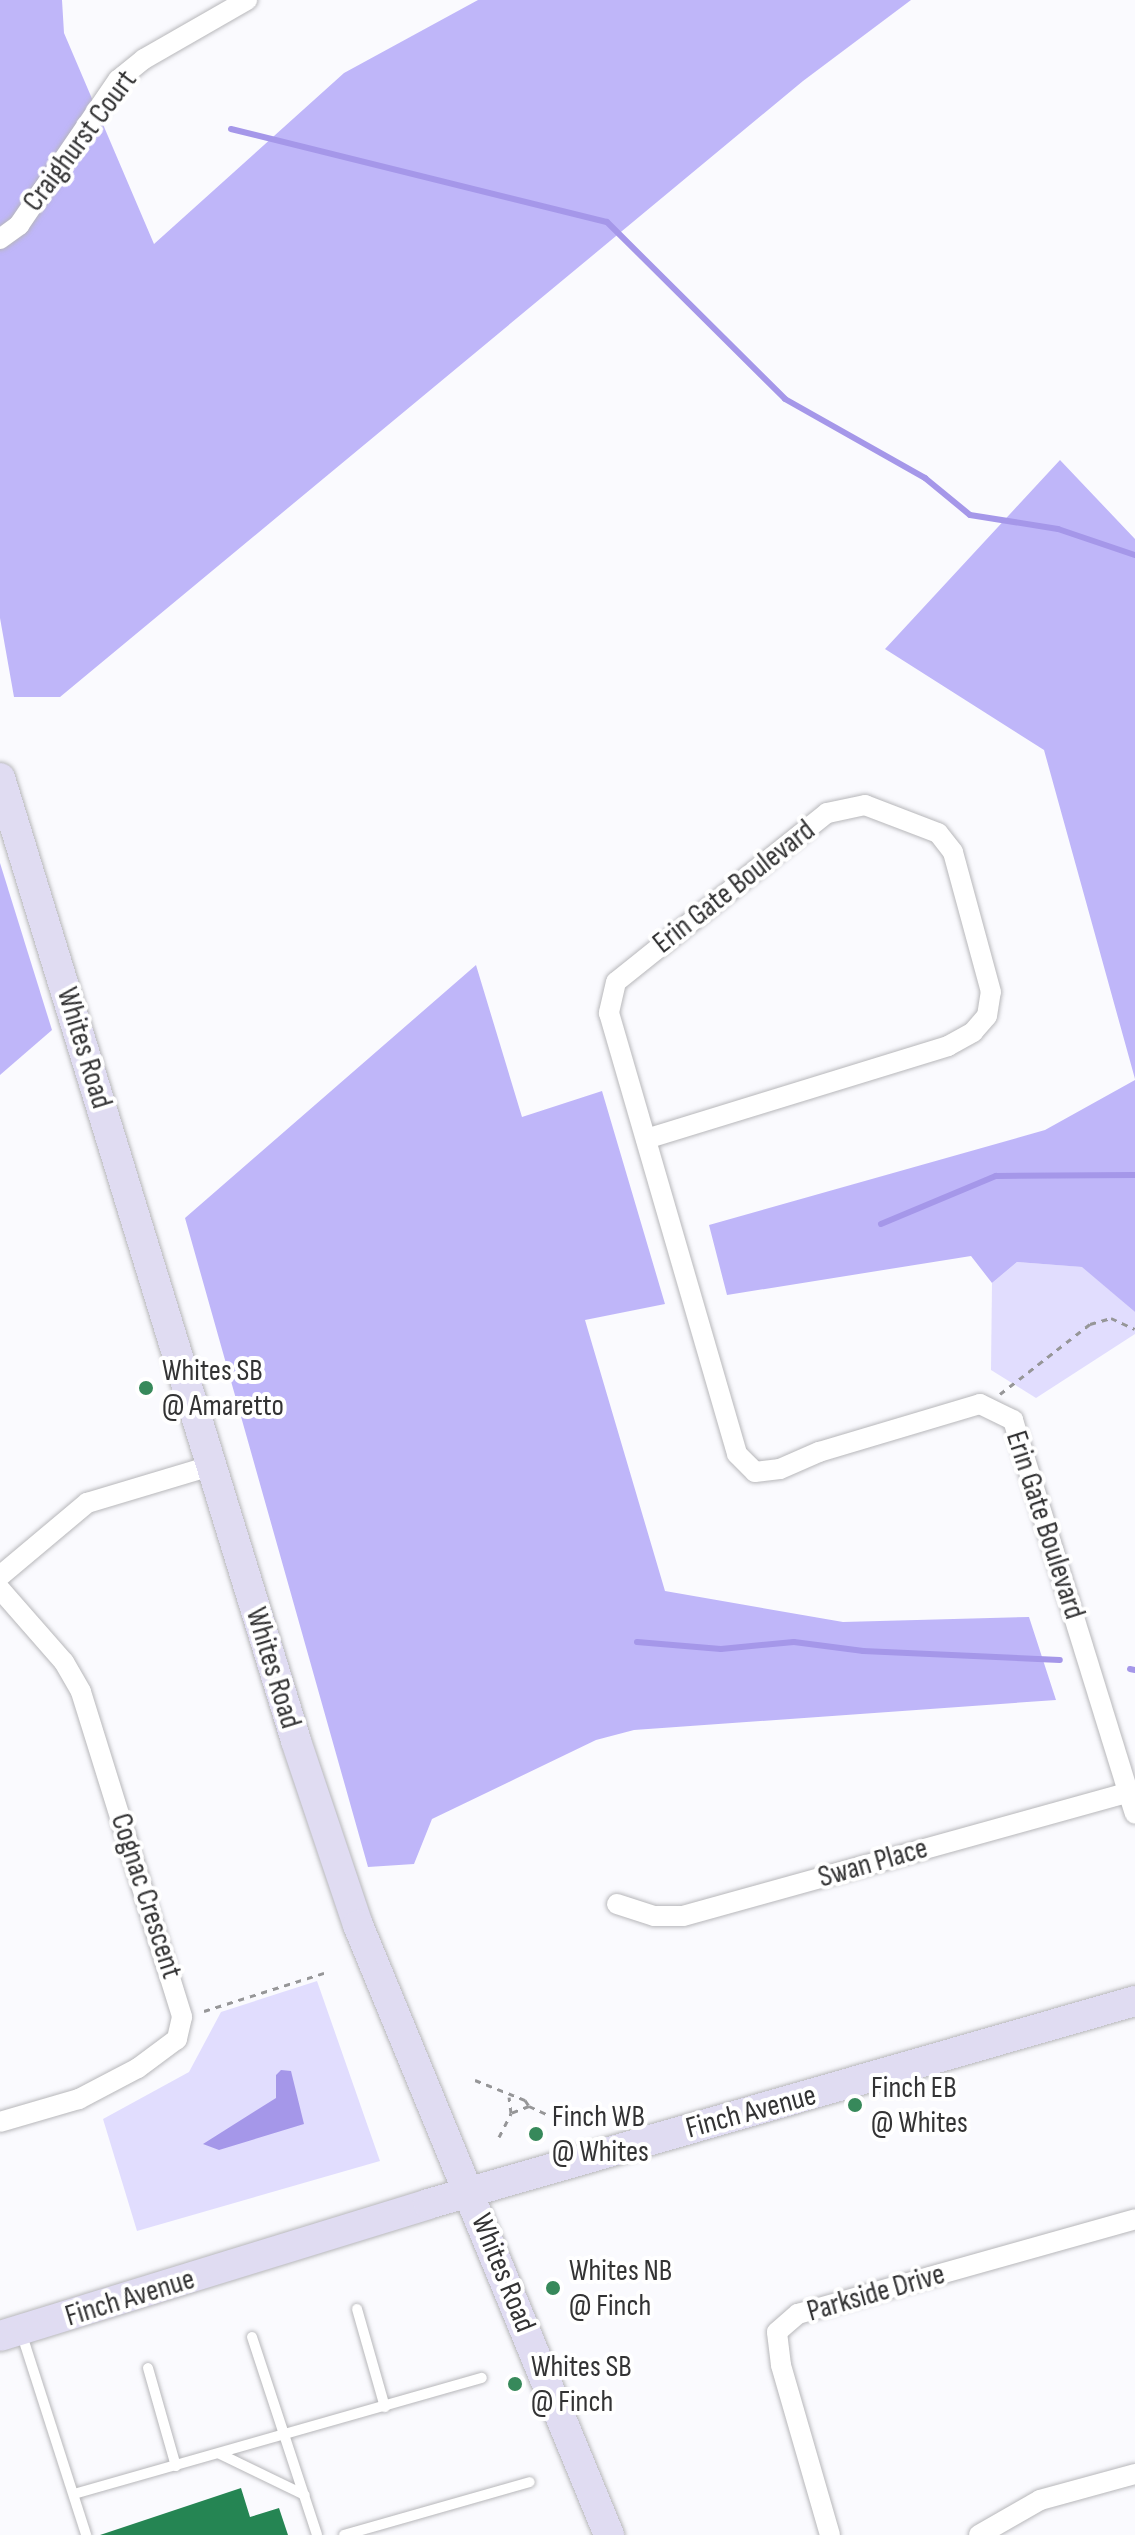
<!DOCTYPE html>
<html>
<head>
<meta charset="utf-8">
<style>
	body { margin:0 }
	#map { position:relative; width:1135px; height:2535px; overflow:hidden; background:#fafafe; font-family:"Sofia Sans Condensed",sans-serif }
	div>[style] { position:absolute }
	.green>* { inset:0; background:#e1ddfe }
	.forest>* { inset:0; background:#bfb6f9 }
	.water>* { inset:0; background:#a597e9 }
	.stream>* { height:6px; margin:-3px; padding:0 3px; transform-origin:3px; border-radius:3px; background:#a597e9 }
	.building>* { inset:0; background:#258553 }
	.path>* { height:3px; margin-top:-1.5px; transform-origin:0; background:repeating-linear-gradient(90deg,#969698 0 6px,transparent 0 12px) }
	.roads { filter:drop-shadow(0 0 2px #b7b7ba) drop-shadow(0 0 2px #b7b7ba) }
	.lane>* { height:10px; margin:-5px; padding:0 5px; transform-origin:5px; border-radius:5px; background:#fff }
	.street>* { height:20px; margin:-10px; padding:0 10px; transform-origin:10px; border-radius:10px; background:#fff }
	.secondary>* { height:30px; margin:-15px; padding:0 15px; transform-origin:15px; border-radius:15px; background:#e0dcf2 }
	.dots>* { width:22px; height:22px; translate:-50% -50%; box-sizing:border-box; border:4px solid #fff; border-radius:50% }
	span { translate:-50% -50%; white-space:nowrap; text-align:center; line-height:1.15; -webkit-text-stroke:8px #fff; paint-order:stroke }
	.street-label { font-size:30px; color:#333334 }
	.poi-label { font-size:30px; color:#333334 }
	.left { translate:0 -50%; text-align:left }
</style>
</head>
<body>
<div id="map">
	<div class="green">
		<div style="clip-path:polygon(1017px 1262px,1083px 1267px,1135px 1312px,1135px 1334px,1036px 1398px,991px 1370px,992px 1283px)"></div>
		<div style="clip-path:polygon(317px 1981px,380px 2161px,137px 2231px,103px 2119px,189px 2072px,221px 2012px)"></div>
	</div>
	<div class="forest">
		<div style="clip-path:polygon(0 0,62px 0,64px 33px,154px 244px,344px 73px,478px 0,911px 0,803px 81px,60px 697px,14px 697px,0 618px)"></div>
		<div style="clip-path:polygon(1060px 460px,1135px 539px,1135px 1079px,1044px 750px,885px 649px)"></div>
		<div style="clip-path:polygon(0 863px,52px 1030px,0 1075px)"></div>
		<div style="clip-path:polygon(476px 965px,522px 1117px,602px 1091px,665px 1304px,585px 1320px,665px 1591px,843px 1622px,1029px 1617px,1056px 1700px,634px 1730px,596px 1740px,432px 1819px,414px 1864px,368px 1867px,185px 1218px)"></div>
		<div style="clip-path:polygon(1135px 1080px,1135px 1312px,1082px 1267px,1017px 1262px,992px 1283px,971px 1256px,727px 1295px,709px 1225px,1045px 1130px)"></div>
	</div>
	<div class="water">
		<div style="clip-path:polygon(281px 2070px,291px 2071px,304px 2124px,219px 2150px,203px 2144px,276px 2098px,276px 2075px)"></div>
	</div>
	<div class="stream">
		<div style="left:231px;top:129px;width:387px;rotate:13.9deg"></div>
		<div style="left:607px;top:222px;width:251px;rotate:44.8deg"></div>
		<div style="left:785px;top:399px;width:161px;rotate:29.4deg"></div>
		<div style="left:925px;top:478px;width:58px;rotate:39.4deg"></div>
		<div style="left:970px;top:515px;width:89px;rotate:9deg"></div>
		<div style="left:1058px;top:529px;width:81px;rotate:18.7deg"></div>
		<div style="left:881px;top:1224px;width:125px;rotate:-22.7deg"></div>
		<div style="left:996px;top:1176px;width:139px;rotate:-0.4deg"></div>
		<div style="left:637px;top:1642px;width:84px;rotate:4.8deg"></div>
		<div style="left:721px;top:1649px;width:73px;rotate:-5.5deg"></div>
		<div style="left:794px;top:1642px;width:70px;rotate:7.4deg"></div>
		<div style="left:863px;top:1651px;width:197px;rotate:2.6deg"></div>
		<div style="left:1130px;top:1669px;width:5px;rotate:11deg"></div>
	</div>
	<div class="building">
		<div style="clip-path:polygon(241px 2488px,250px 2517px,279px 2508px,288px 2535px,100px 2535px)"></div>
	</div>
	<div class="path">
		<div style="left:1000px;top:1394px;width:114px;rotate:-37.9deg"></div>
		<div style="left:1090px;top:1324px;width:22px;rotate:-16deg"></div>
		<div style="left:1111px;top:1318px;width:26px;rotate:25deg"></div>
		<div style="left:204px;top:2011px;width:126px;rotate:-17.6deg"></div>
		<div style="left:475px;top:2080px;width:54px;rotate:21.8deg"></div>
		<div style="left:525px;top:2100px;width:7px;rotate:56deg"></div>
		<div style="left:529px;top:2106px;width:19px;rotate:159deg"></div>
		<div style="left:511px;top:2113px;width:16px;rotate:-97deg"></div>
		<div style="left:529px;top:2106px;width:33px;rotate:25deg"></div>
		<div style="left:499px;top:2137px;width:27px;rotate:-63deg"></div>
	</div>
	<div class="roads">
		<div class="lane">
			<div style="left:357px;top:2309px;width:102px;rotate:74.1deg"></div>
			<div style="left:21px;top:2332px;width:213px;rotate:72.2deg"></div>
			<div style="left:252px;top:2337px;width:208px;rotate:71.8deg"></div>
			<div style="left:148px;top:2368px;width:102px;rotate:74.1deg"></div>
			<div style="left:220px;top:2454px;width:94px;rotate:25.8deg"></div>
			<div style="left:74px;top:2494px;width:424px;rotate:-15.9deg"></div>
			<div style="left:344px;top:2535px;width:193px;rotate:-15.9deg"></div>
		</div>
		<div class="street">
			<div style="left:0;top:239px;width:24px;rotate:-36deg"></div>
			<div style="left:19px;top:225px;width:176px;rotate:-55.7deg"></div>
			<div style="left:118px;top:80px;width:33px;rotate:-39deg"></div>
			<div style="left:144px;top:59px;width:119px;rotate:-29.8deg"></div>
			<div style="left:646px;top:1139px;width:316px;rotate:-17.1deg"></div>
			<div style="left:948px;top:1046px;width:29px;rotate:-29deg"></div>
			<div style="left:973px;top:1032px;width:21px;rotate:-49deg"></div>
			<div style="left:987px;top:1016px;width:24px;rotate:-81deg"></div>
			<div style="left:991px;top:992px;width:145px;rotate:-105.2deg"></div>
			<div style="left:953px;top:852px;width:24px;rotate:-128deg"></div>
			<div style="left:938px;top:833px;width:78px;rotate:-159deg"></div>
			<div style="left:865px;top:805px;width:39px;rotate:168deg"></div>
			<div style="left:827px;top:813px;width:270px;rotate:141.3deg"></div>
			<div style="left:616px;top:982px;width:32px;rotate:103deg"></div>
			<div style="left:609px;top:1013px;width:459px;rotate:73.8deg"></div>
			<div style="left:737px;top:1454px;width:25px;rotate:45deg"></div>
			<div style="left:755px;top:1472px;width:25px;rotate:-7deg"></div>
			<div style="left:780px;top:1469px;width:43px;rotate:-23.6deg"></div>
			<div style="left:819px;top:1452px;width:168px;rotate:-16.6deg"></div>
			<div style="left:980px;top:1404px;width:37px;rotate:26deg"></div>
			<div style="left:1013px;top:1420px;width:412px;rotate:72.8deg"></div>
			<div style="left:0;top:1576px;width:114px;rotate:-40deg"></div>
			<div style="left:87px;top:1503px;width:128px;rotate:-16.7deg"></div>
			<div style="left:0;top:1589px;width:97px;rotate:48.8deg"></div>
			<div style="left:64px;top:1662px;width:34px;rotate:60deg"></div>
			<div style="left:81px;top:1692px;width:340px;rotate:72.7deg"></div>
			<div style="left:182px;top:2017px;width:23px;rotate:103deg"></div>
			<div style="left:177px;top:2039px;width:49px;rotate:143.4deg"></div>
			<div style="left:138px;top:2068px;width:67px;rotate:152.3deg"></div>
			<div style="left:79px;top:2099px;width:82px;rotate:163.8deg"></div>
			<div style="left:617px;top:1904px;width:39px;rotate:18deg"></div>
			<div style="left:654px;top:1916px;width:29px"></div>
			<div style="left:683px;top:1916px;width:463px;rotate:-15.5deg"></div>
			<div style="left:830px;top:2535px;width:177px;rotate:-106.1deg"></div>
			<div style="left:781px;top:2365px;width:33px;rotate:-97deg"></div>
			<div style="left:777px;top:2332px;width:28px;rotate:-41deg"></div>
			<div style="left:798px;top:2314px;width:350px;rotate:-15.7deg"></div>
			<div style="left:979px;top:2535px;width:70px;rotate:-29.8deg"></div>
			<div style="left:1040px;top:2500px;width:98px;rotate:-15.3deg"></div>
		</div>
		<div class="secondary">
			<div style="left:0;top:778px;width:1007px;rotate:72.91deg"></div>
			<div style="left:296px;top:1741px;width:194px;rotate:71.4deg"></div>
			<div style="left:358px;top:1925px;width:660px;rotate:67.63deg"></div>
			<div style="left:0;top:2336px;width:448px;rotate:-17.1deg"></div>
			<div style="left:428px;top:2204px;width:736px;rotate:-16.02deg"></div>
		</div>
	</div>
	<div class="dots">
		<div style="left:146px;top:1388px;background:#37895b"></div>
		<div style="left:855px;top:2105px;background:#37895b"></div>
		<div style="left:536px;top:2134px;background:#37895b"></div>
		<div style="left:553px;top:2288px;background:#37895b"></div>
		<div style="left:515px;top:2384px;background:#37895b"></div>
	</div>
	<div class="street-label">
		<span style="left:80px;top:141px;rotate:-53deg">Craighurst Court</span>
		<span style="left:734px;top:887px;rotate:-38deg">Erin Gate Boulevard</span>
		<span style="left:84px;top:1048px;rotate:73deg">Whites Road</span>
		<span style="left:1045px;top:1525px;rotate:72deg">Erin Gate Boulevard</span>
		<span style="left:273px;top:1668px;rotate:73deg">Whites Road</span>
		<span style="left:873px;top:1863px;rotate:-16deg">Swan Place</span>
		<span style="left:146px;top:1896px;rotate:72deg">Cognac Crescent</span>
		<span style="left:751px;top:2112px;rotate:-15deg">Finch Avenue</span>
		<span style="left:503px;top:2273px;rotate:68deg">Whites Road</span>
		<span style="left:876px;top:2293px;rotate:-16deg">Parkside Drive</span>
		<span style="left:130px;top:2298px;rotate:-17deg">Finch Avenue</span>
	</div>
	<div class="poi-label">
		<span class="left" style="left:162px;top:1388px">Whites SB<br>@ Amaretto</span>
		<span class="left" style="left:871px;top:2105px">Finch EB<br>@ Whites</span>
		<span class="left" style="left:552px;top:2134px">Finch WB<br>@ Whites</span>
		<span class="left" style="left:569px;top:2288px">Whites NB<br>@ Finch</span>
		<span class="left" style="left:531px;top:2384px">Whites SB<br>@ Finch</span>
	</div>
</div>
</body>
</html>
